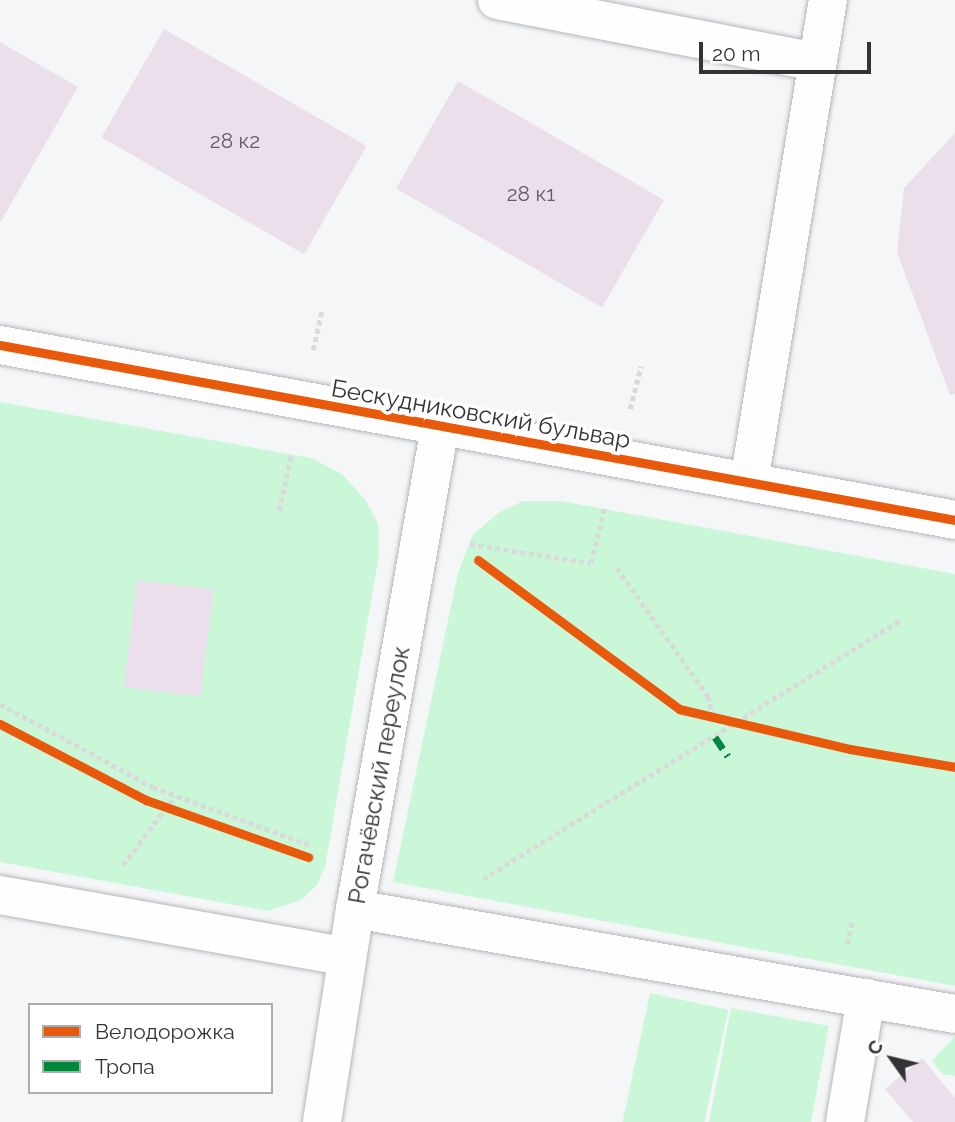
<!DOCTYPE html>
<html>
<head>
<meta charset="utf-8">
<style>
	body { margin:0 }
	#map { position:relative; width:955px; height:1122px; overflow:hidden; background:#f5f6f8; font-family:Raleway,sans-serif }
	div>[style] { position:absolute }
	.green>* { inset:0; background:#cbf7d9; transform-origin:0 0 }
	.building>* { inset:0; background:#ecdfec; transform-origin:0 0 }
	.path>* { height:4.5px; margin-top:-2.25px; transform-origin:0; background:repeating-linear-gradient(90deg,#dadadb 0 5px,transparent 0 8.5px) }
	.roads { filter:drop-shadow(0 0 2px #b5b6b8) drop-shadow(0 0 2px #b5b6b8) }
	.minor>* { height:38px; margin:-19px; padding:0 19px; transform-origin:19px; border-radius:19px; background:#fefefe }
	.quiet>* { height:7px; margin-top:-3.5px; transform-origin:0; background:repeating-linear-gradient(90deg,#00873e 0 14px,transparent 0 21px) }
	.cycleway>* { height:9px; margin:-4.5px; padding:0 4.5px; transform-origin:4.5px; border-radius:4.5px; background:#e8590c }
	span { translate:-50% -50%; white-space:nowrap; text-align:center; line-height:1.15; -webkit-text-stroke:7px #fff; paint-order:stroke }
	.number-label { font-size:21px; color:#605e62 }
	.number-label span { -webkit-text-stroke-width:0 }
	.street-label { font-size:24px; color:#323334 }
	.legend { position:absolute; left:28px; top:1003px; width:245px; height:91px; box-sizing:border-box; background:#fff; border:2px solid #adadae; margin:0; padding:9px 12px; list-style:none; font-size:21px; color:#323334 }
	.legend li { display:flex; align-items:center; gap:14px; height:35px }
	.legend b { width:35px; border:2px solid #adadae }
	.north { position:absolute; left:857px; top:1024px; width:70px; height:70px; -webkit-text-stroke:5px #fff; paint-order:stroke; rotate:304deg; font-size:19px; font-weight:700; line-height:28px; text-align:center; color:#323334 }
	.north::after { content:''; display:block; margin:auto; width:24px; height:32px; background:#323334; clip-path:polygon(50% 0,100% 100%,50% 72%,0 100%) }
	.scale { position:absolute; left:699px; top:42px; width:172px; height:32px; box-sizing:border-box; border:4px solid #323334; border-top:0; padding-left:9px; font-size:21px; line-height:24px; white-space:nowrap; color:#323334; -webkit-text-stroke:5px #fff; paint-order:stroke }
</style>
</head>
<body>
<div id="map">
	<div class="green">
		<div style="clip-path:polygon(0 402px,311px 458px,342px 474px,366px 501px,378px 524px,379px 555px,325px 867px,317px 885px,301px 900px,268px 911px,0 862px)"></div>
		<div style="clip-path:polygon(523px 501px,561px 501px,955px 574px,955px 986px,393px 882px,458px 573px,472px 536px,498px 513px)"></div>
		<div style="left:650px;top:993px;width:80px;height:132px;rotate:12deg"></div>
		<div style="clip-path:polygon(731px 1008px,829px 1026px,811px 1122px,709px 1122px)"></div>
		<div style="clip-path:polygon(955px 1036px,955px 1076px,942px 1074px,932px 1061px)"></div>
	</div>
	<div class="building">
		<div style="left:164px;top:29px;width:234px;height:125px;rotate:30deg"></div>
		<div style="clip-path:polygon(0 42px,78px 87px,0 223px)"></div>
		<div style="left:458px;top:81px;width:238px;height:124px;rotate:30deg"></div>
		<div style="clip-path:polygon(955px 133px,955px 394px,950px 395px,897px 252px,904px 188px)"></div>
		<div style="left:137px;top:580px;width:77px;height:108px;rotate:7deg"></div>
		<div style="clip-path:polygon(922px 1058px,955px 1098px,955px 1122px,913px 1122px,885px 1089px)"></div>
	</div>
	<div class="path">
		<div style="left:313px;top:350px;width:41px;rotate:-77.3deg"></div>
		<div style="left:630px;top:409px;width:44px;rotate:-75.7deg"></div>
		<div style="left:279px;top:511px;width:57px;rotate:-77.9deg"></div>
		<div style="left:470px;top:544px;width:122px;rotate:8.9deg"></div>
		<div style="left:591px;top:563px;width:56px;rotate:-76.5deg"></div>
		<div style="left:617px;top:568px;width:157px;rotate:54.6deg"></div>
		<div style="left:708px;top:696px;width:21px;rotate:76deg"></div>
		<div style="left:0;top:704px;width:174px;rotate:28.5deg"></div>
		<div style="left:153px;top:787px;width:167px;rotate:20.3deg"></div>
		<div style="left:123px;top:865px;width:86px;rotate:-53deg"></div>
		<div style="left:483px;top:879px;width:492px;rotate:-31.8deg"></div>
		<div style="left:847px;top:944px;width:24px;rotate:-78deg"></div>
	</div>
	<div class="roads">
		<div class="minor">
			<div style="left:497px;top:0;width:324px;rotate:11deg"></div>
			<div style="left:0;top:345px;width:971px;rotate:10.38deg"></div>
			<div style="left:749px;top:482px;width:488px;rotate:-80.7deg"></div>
			<div style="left:0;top:895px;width:352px;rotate:10.1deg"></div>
			<div style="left:355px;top:909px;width:609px;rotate:9.93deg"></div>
			<div style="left:322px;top:1122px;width:216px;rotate:-81.2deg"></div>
			<div style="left:355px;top:909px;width:488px;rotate:-80deg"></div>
			<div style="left:845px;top:1122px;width:126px;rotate:-80.4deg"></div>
		</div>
	</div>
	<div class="quiet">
		<div style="left:715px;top:737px;width:23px;rotate:56deg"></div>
	</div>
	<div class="cycleway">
		<div style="left:0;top:345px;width:971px;rotate:10.38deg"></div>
		<div style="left:478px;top:560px;width:250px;rotate:36.5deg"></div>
		<div style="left:679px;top:709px;width:176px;rotate:13.2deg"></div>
		<div style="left:850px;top:749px;width:107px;rotate:9.7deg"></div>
		<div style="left:0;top:724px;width:165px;rotate:27.5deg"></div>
		<div style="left:146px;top:800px;width:172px;rotate:19.4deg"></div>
	</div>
	<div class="number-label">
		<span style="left:235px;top:141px">28 к2</span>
		<span style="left:531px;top:194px">28 к1</span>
	</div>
	<div class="street-label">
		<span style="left:481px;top:414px;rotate:10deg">Бескудниковский бульвар</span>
		<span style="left:379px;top:775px;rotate:-80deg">Рогачёвский переулок</span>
	</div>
	<ul class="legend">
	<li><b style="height:9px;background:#e8590c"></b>Велодорожка</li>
	<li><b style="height:9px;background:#00873e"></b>Тропа</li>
	</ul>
	<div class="north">С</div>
	<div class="scale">20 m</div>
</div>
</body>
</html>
